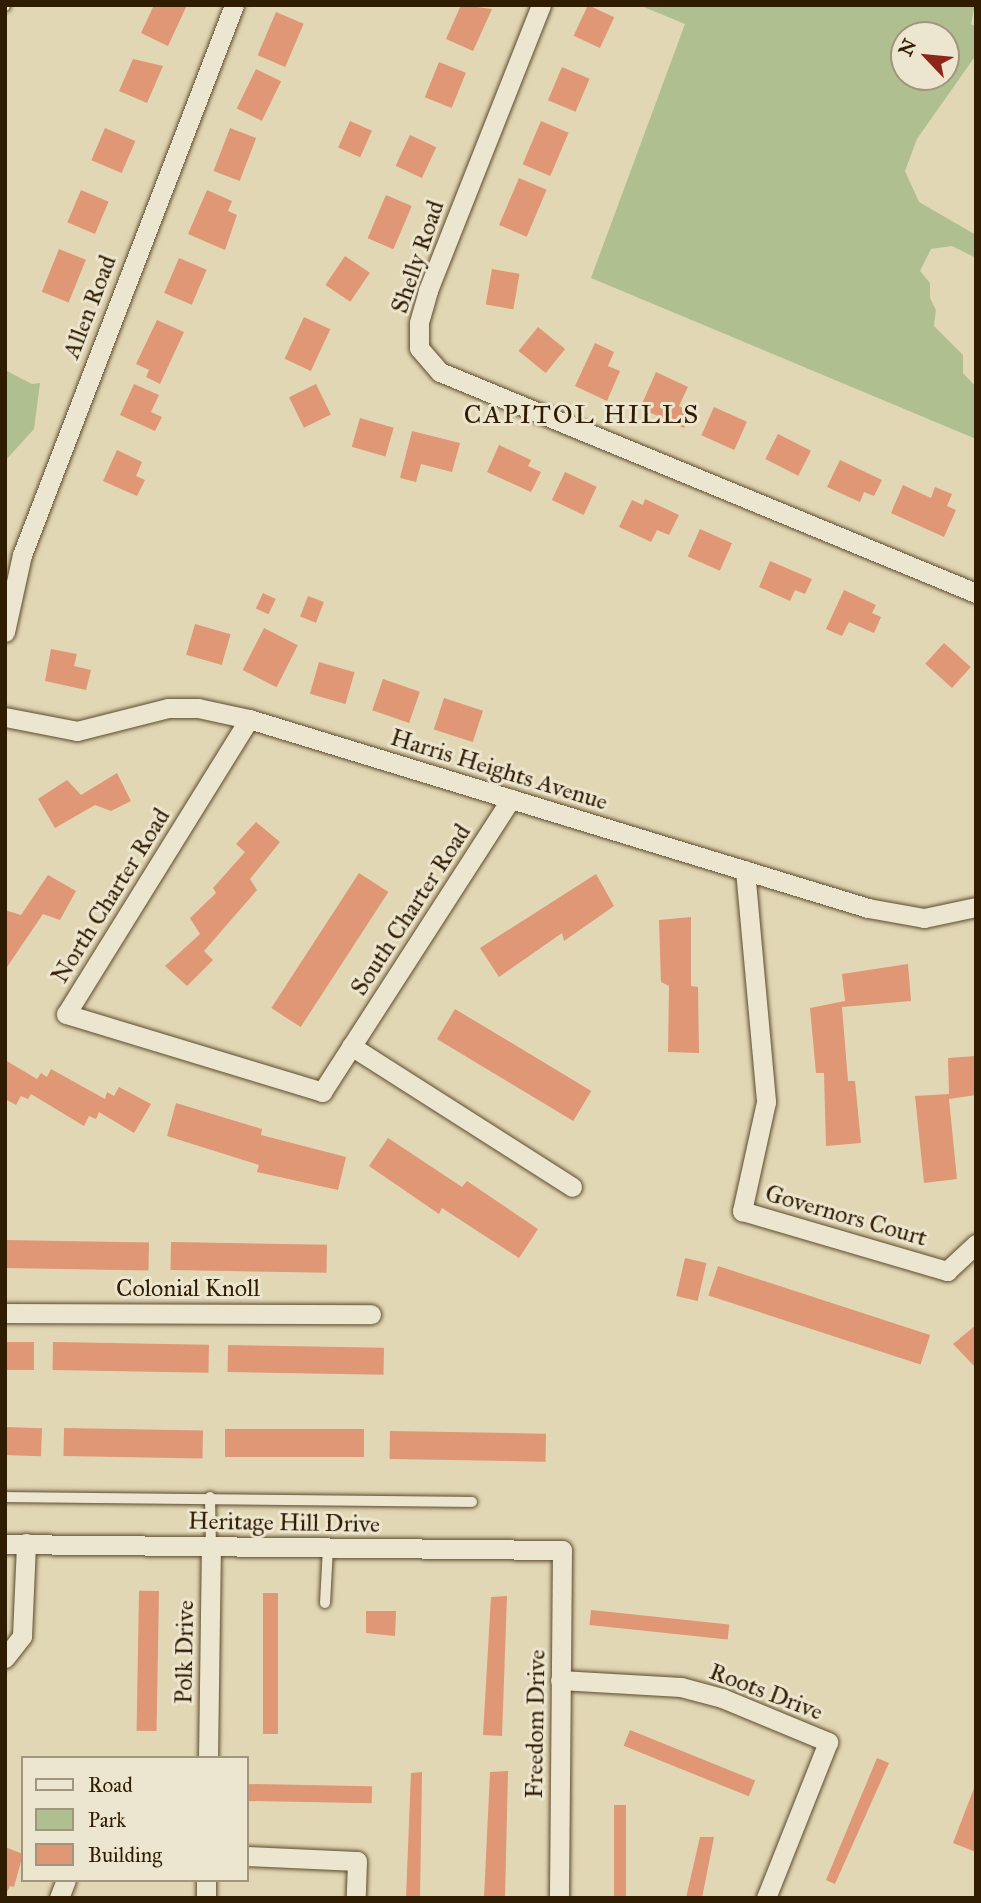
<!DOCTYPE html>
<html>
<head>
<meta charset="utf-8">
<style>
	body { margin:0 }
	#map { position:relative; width:981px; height:1903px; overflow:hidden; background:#e2d7b5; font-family:"IM FELL Great Primer",serif }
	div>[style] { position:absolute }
	.green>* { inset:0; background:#b0bf90 }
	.building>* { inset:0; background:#df9775; transform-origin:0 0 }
	.roads { filter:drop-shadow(0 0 2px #5c4b2d) drop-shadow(0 0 2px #5c4b2d) }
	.lane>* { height:10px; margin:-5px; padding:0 5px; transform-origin:5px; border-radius:5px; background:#ece5cf }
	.street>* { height:19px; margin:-9.5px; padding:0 9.5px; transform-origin:9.5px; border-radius:9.5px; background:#ece5cf }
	span { translate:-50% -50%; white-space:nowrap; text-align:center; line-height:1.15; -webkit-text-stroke:6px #ece5cf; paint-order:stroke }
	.street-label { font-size:24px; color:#301c00 }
	.neighbourhood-label { font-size:26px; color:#301c00; letter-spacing:2px }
	.frame { position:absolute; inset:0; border:7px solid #301c00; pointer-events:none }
	.legend { position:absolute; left:21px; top:1756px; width:228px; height:126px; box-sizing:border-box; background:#ece5cf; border:2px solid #a1957c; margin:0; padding:9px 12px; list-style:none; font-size:21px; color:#301c00 }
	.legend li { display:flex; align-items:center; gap:14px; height:35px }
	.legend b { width:35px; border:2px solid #a1957c }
	.north { position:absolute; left:890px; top:21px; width:70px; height:70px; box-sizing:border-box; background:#ece5cf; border:2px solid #a1957c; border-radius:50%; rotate:296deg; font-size:19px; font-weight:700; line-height:28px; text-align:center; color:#301c00 }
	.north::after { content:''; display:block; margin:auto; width:24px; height:32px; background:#8f2418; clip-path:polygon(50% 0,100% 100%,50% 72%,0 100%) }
</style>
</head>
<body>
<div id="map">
	<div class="green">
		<div style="clip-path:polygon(evenodd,639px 5px,975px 5px,971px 24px,976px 27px,976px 55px,917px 139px,905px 171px,919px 202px,976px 235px,976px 258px,952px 246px,931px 249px,920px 271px,930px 283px,930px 298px,936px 310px,934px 326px,963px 355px,963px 373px,976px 387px,976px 439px,591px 278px,685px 24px,639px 5px,904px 35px,946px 35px,946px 77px,904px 77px,904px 35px)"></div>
		<div style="clip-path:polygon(5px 370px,32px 384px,40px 383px,34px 429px,5px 461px)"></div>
	</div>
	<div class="building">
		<div style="clip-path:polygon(154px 5px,187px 5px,168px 46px,141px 33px)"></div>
		<div style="clip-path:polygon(461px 5px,492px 9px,473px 51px,446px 39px)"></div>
		<div style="left:588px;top:5px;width:29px;height:34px;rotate:25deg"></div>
		<div style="left:276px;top:12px;width:30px;height:47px;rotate:23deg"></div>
		<div style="clip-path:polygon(133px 59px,163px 66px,147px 103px,119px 91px)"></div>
		<div style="left:439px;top:62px;width:29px;height:38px;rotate:22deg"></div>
		<div style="left:562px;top:67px;width:30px;height:36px;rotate:23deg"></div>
		<div style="left:256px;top:69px;width:28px;height:44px;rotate:26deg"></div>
		<div style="left:350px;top:121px;width:24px;height:29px;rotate:24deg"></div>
		<div style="left:541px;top:121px;width:30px;height:47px;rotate:23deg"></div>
		<div style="left:105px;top:128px;width:33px;height:35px;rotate:23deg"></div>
		<div style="left:230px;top:128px;width:28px;height:46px;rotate:21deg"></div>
		<div style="left:410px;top:135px;width:29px;height:34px;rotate:25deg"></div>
		<div style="left:519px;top:178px;width:30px;height:51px;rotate:23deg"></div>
		<div style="left:81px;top:190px;width:30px;height:35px;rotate:23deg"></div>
		<div style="clip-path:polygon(207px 190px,232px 201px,228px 211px,237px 215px,225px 250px,188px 234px)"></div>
		<div style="left:386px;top:195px;width:28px;height:47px;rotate:23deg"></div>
		<div style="left:59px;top:249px;width:29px;height:46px;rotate:22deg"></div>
		<div style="left:345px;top:256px;width:30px;height:35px;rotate:34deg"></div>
		<div style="left:179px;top:258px;width:30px;height:38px;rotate:23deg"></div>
		<div style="left:492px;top:269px;width:28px;height:36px;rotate:10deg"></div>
		<div style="left:304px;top:317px;width:29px;height:46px;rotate:25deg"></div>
		<div style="clip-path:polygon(157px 320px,184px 332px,160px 384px,146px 377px,149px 370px,136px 364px)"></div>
		<div style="left:538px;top:327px;width:35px;height:31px;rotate:39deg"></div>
		<div style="clip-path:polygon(595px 343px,614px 352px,608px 366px,620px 371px,607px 401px,575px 386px)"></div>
		<div style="clip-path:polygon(656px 372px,688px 387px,679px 406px,692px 412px,684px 428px,640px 408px)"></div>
		<div style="clip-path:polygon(134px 384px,159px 395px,151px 412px,162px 417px,155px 431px,120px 415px)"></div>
		<div style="left:316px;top:384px;width:34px;height:30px;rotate:64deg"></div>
		<div style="left:714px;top:407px;width:36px;height:31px;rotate:24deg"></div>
		<div style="left:360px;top:418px;width:35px;height:30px;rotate:16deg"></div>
		<div style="clip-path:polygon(412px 431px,460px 443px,452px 472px,421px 464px,416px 482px,400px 478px)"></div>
		<div style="left:778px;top:434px;width:37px;height:28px;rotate:27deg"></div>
		<div style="clip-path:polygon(499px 445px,531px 460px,528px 466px,541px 472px,531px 492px,487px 472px)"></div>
		<div style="clip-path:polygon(117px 450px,142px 462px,136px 476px,145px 480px,137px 496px,103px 481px)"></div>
		<div style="clip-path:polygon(840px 460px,882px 480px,874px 496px,864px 492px,860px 502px,827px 487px)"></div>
		<div style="left:565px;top:472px;width:35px;height:31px;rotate:25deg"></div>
		<div style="clip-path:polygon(903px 485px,931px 498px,935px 487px,952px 494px,947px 506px,956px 510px,944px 537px,891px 513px)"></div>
		<div style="clip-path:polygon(645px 499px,679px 515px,669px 535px,657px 530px,651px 542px,619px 527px,632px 500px,643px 505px)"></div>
		<div style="left:700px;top:529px;width:35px;height:30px;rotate:24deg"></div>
		<div style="clip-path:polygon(770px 561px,812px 579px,805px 594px,795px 590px,790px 601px,759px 587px)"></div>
		<div style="clip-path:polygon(844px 590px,876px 605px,872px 613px,881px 617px,874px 633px,849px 622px,842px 636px,826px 629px)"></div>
		<div style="left:263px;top:593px;width:14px;height:17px;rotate:25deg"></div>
		<div style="left:308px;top:596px;width:17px;height:22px;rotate:21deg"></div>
		<div style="left:195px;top:624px;width:37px;height:32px;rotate:16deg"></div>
		<div style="left:264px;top:628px;width:38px;height:47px;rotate:27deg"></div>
		<div style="left:944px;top:643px;width:36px;height:28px;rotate:42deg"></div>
		<div style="clip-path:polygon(51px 649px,77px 654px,74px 666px,91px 670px,86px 690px,45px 681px)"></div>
		<div style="left:319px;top:662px;width:37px;height:33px;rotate:16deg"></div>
		<div style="left:383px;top:679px;width:39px;height:33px;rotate:19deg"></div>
		<div style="left:444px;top:698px;width:41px;height:33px;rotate:18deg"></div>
		<div style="clip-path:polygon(117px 773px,131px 801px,111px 811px,95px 805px,55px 828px,38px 799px,67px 780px,81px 795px)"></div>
		<div style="clip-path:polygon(256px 822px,280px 842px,250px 879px,257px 890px,204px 951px,213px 960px,187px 986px,165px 966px,200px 934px,190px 918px,216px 893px,213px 888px,245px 852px,236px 844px)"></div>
		<div style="left:359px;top:873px;width:35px;height:161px;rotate:33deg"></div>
		<div style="clip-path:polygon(596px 874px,614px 906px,564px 941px,562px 933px,499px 977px,480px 948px)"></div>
		<div style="clip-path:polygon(48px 875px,76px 891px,60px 920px,43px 914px,5px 970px,5px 910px,21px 915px)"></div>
		<div style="clip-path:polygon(691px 917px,691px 986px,698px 987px,699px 1053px,668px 1052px,669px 986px,661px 982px,659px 920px)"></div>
		<div style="clip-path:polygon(908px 964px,911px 1001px,842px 1007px,848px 1081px,855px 1081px,861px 1143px,826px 1146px,824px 1073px,816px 1073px,810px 1008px,845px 1001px,842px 974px)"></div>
		<div style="left:455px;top:1009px;width:159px;height:35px;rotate:31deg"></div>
		<div style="clip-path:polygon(976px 1056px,976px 1095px,949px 1099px,957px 1179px,924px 1183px,915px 1096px,949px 1094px,948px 1058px)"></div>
		<div style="clip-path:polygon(5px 1060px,37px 1079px,41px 1073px,47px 1077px,51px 1069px,105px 1099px,107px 1092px,114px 1096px,119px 1087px,151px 1104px,134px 1133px,99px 1112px,96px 1119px,89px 1116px,84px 1126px,31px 1094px,28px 1099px,21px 1096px,16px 1105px,5px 1099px)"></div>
		<div style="clip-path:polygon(176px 1103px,262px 1129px,261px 1135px,346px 1157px,338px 1190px,257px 1172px,259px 1165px,167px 1136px)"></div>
		<div style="clip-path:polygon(388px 1138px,462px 1187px,467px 1181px,538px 1229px,519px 1258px,442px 1208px,439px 1214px,369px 1166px)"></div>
		<div style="left:5px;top:1240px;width:144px;height:28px;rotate:1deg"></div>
		<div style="left:171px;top:1242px;width:156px;height:28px;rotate:1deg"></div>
		<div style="left:685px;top:1258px;width:22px;height:39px;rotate:13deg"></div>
		<div style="left:718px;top:1266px;width:223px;height:31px;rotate:18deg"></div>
		<div style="clip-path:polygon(976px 1325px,976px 1368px,953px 1344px)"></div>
		<div style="left:5px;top:1342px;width:29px;height:28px"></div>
		<div style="left:53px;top:1342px;width:156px;height:28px;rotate:1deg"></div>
		<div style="left:228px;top:1345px;width:156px;height:27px;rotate:1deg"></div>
		<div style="left:5px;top:1427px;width:37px;height:28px;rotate:2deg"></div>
		<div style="left:64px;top:1428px;width:139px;height:28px;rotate:1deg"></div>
		<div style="left:225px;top:1429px;width:139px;height:28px"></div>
		<div style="left:390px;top:1431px;width:156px;height:28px;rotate:1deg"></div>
		<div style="left:159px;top:1591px;width:140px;height:20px;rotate:91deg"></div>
		<div style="left:263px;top:1593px;width:15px;height:141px"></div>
		<div style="clip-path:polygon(507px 1596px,502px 1736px,483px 1735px,491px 1597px)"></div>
		<div style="left:591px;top:1610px;width:139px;height:15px;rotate:6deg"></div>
		<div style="clip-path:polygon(366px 1611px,396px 1611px,395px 1636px,366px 1633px)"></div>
		<div style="left:630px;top:1730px;width:135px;height:17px;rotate:22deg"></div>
		<div style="clip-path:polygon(877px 1758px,889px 1763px,835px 1884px,826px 1880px)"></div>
		<div style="clip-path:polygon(508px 1771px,505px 1898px,484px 1898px,490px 1772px)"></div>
		<div style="clip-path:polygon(422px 1772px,420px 1898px,406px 1898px,411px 1773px)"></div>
		<div style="clip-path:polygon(976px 1783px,976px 1852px,953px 1843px)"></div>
		<div style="left:247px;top:1784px;width:125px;height:17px;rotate:1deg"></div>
		<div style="left:614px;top:1805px;width:12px;height:93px"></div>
		<div style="clip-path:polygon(700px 1837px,714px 1837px,702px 1898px,686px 1898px)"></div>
		<div style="clip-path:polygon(5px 1847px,23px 1854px,14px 1887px,10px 1886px,5px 1896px)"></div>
	</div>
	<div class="roads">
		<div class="lane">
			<div style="left:5px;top:6px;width:1px;rotate:-90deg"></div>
			<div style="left:5px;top:1497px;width:467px;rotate:0.6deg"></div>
			<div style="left:210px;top:1497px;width:50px;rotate:88.9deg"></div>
			<div style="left:325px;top:1603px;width:55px;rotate:-86.9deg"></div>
		</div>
		<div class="street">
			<div style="left:541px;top:5px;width:308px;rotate:111.6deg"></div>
			<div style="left:428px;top:291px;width:33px;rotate:106deg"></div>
			<div style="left:419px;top:323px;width:25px;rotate:90deg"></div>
			<div style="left:419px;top:348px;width:32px;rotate:49deg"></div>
			<div style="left:440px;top:372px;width:580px;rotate:22.41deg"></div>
			<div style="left:5px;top:632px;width:79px;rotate:-77.6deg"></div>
			<div style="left:22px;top:555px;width:589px;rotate:-68.92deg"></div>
			<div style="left:5px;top:717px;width:73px;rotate:11deg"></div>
			<div style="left:77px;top:731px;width:94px;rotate:-14.2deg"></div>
			<div style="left:168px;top:708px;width:30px"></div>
			<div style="left:198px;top:708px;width:52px;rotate:12.2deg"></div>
			<div style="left:249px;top:719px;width:647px;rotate:16.98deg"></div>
			<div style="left:868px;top:908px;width:57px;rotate:10.1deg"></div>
			<div style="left:924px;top:918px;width:53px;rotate:-11.9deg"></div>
			<div style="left:249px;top:719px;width:347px;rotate:121.8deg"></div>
			<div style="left:66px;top:1014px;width:268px;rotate:16.9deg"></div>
			<div style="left:322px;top:1092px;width:349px;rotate:-57.2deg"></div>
			<div style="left:745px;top:870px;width:233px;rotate:84.8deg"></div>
			<div style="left:766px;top:1102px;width:112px;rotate:102.4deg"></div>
			<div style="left:742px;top:1211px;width:214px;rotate:16.3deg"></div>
			<div style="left:947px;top:1271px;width:40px;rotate:-43deg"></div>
			<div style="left:351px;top:1046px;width:262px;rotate:32.5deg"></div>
			<div style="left:5px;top:1313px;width:366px;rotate:0.2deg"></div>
			<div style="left:5px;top:1544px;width:557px;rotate:0.62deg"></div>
			<div style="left:562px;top:1550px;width:348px;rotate:90.5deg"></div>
			<div style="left:5px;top:1658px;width:28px;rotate:-52deg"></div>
			<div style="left:22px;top:1636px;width:93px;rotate:-87.5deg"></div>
			<div style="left:560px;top:1680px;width:121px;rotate:3.3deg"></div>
			<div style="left:681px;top:1687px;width:42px;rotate:15deg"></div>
			<div style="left:722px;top:1698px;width:115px;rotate:22.5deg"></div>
			<div style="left:828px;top:1742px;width:168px;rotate:111.7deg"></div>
			<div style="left:208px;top:1758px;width:211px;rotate:-89.2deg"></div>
			<div style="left:247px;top:1856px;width:110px;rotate:2.6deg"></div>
			<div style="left:357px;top:1861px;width:37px;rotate:92deg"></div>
			<div style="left:59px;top:1898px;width:19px;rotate:-69deg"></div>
			<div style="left:206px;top:1898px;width:18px;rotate:-90deg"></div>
		</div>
	</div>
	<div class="street-label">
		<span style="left:418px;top:257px;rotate:-71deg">Shelly Road</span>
		<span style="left:90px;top:307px;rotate:-69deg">Allen Road</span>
		<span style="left:499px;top:770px;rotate:17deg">Harris Heights Avenue</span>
		<span style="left:111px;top:896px;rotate:-58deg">North Charter Road</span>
		<span style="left:411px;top:910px;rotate:-57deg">South Charter Road</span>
		<span style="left:846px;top:1216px;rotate:16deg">Governors Court</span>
		<span style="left:188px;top:1289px">Colonial Knoll</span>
		<span style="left:284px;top:1523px;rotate:1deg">Heritage Hill Drive</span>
		<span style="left:185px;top:1652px;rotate:-89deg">Polk Drive</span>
		<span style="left:766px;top:1692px;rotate:21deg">Roots Drive</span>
		<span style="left:536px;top:1724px;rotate:-89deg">Freedom Drive</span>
	</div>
	<div class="neighbourhood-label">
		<span style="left:582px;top:415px">CAPITOL HILLS</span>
	</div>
	<div class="frame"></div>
	<ul class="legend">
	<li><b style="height:9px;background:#ece5cf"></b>Road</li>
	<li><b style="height:19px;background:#b0bf90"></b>Park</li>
	<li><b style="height:19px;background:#df9775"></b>Building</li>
	</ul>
	<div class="north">N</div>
</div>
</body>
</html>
